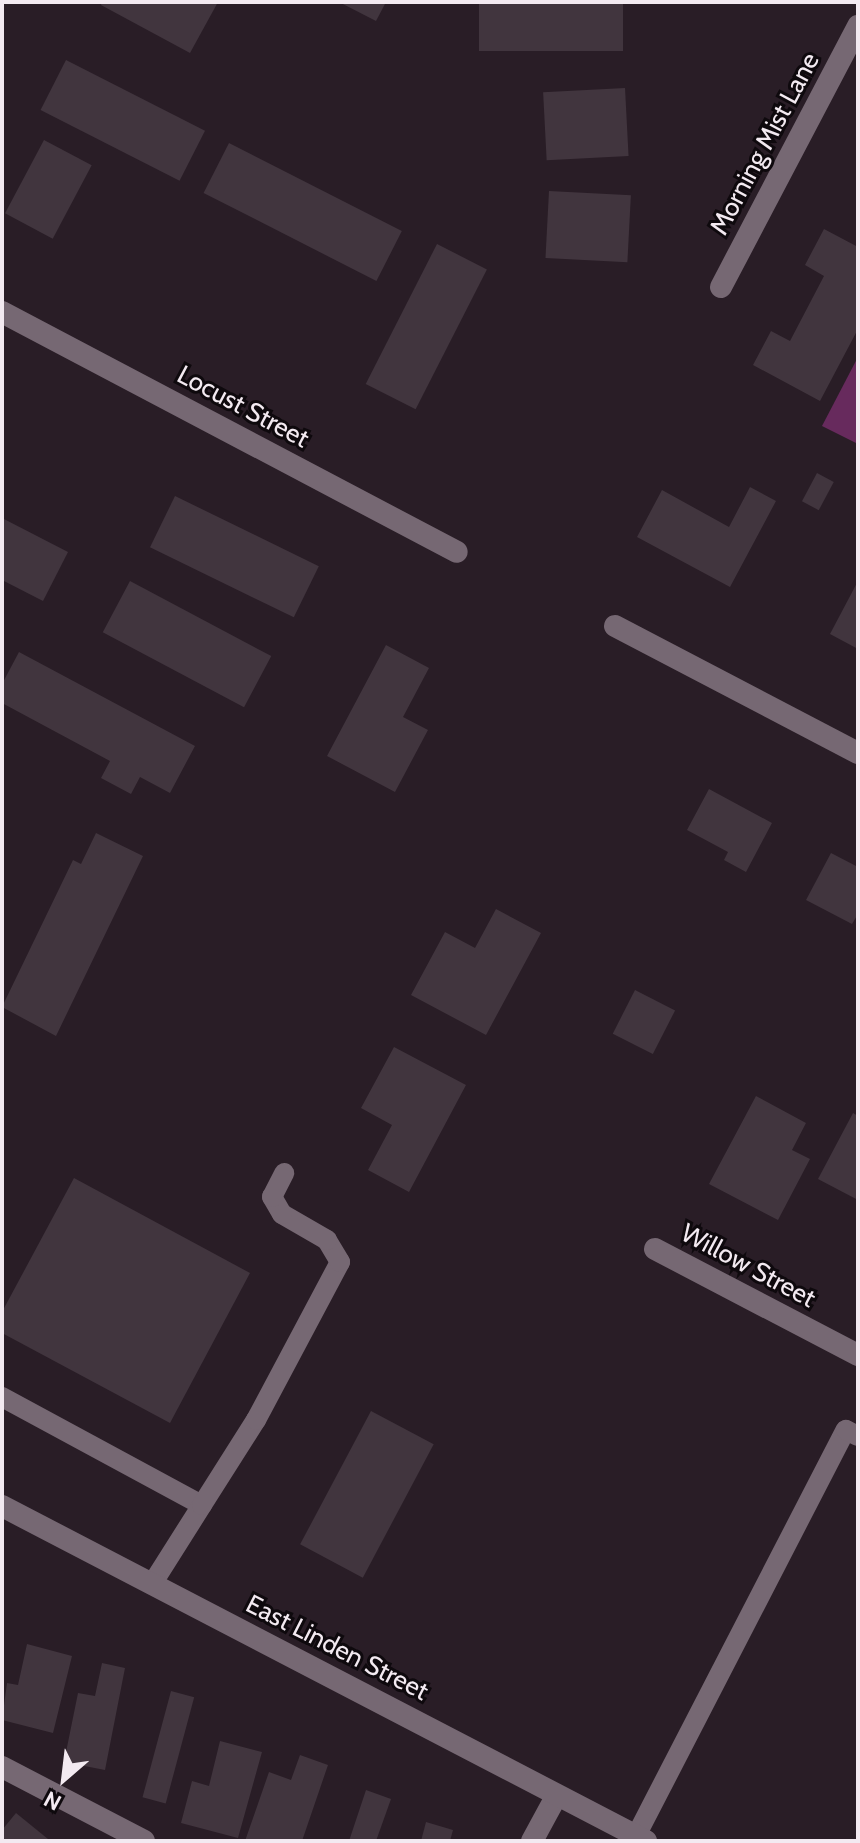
<!DOCTYPE html>
<html>
<head>
<meta charset="utf-8">
<style>
	body { margin:0 }
	#map { position:relative; width:860px; height:1843px; overflow:hidden; background:#291d26; font-family:Cabin,sans-serif }
	div>[style] { position:absolute }
	.green>* { inset:0; background:#672a5d }
	.building>* { inset:0; background:#41353e; transform-origin:0 0 }
	.service>* { height:20px; margin:-10px; padding:0 10px; transform-origin:10px; border-radius:10px; background:#766873 }
	.minor>* { height:22px; margin:-11px; padding:0 11px; transform-origin:11px; border-radius:11px; background:#766873 }
	.secondary>* { height:22px; margin:-11px; padding:0 11px; transform-origin:11px; border-radius:11px; background:#766873 }
	span { translate:-50% -50%; white-space:nowrap; text-align:center; line-height:1.15; -webkit-text-stroke:6px #0e090d; paint-order:stroke }
	.street-label { font-size:26px; color:#f3eaf1 }
	.frame { position:absolute; inset:0; border:4px solid #f3eaf1; pointer-events:none }
	.north { position:absolute; left:24px; top:1739px; width:80px; height:80px; -webkit-text-stroke:6px #0e090d; paint-order:stroke; rotate:208deg; font-size:22px; font-weight:700; line-height:32px; text-align:center; color:#f3eaf1 }
	.north::after { content:''; display:block; margin:auto; width:28px; height:36px; background:#f3eaf1; clip-path:polygon(50% 0,100% 100%,50% 72%,0 100%) }
</style>
</head>
<body>
<div id="map">
	<div class="green">
		<div style="clip-path:polygon(858px 357px,858px 444px,822px 426px)"></div>
	</div>
	<div class="building">
		<div style="clip-path:polygon(102px 2px,218px 2px,190px 53px,101px 5px)"></div>
		<div style="clip-path:polygon(339px 2px,386px 2px,376px 21px)"></div>
		<div style="left:479px;top:2px;width:144px;height:49px"></div>
		<div style="left:66px;top:60px;width:156px;height:56px;rotate:27deg"></div>
		<div style="left:625px;top:88px;width:68px;height:82px;rotate:87deg"></div>
		<div style="left:44px;top:140px;width:54px;height:83px;rotate:28deg"></div>
		<div style="left:229px;top:143px;width:194px;height:56px;rotate:27deg"></div>
		<div style="left:549px;top:191px;width:82px;height:67px;rotate:3deg"></div>
		<div style="clip-path:polygon(824px 229px,858px 247px,858px 329px,820px 401px,753px 365px,771px 331px,790px 341px,824px 276px,805px 265px)"></div>
		<div style="left:437px;top:244px;width:56px;height:157px;rotate:27deg"></div>
		<div style="left:817px;top:473px;width:19px;height:32px;rotate:28deg"></div>
		<div style="clip-path:polygon(750px 487px,776px 501px,730px 587px,637px 537px,662px 490px,729px 527px)"></div>
		<div style="left:175px;top:496px;width:160px;height:57px;rotate:26deg"></div>
		<div style="clip-path:polygon(2px 518px,68px 552px,43px 601px,2px 580px)"></div>
		<div style="left:130px;top:581px;width:160px;height:58px;rotate:28deg"></div>
		<div style="clip-path:polygon(858px 581px,858px 649px,830px 634px)"></div>
		<div style="clip-path:polygon(386px 645px,429px 668px,403px 717px,428px 730px,395px 792px,327px 756px)"></div>
		<div style="clip-path:polygon(19px 652px,195px 746px,170px 793px,140px 777px,131px 794px,101px 778px,110px 761px,2px 703px,2px 684px)"></div>
		<div style="clip-path:polygon(709px 789px,772px 823px,746px 872px,724px 860px,728px 852px,687px 830px)"></div>
		<div style="clip-path:polygon(96px 833px,143px 856px,56px 1036px,2px 1007px,73px 860px,81px 864px)"></div>
		<div style="clip-path:polygon(831px 853px,858px 867px,858px 914px,852px 924px,806px 900px)"></div>
		<div style="clip-path:polygon(496px 909px,541px 933px,486px 1035px,411px 995px,445px 932px,475px 948px)"></div>
		<div style="left:635px;top:990px;width:45px;height:49px;rotate:27deg"></div>
		<div style="clip-path:polygon(394px 1047px,466px 1085px,409px 1192px,368px 1170px,392px 1125px,361px 1108px)"></div>
		<div style="clip-path:polygon(756px 1096px,806px 1123px,792px 1150px,810px 1159px,778px 1220px,709px 1184px)"></div>
		<div style="clip-path:polygon(853px 1113px,858px 1116px,858px 1200px,818px 1179px)"></div>
		<div style="clip-path:polygon(74px 1178px,250px 1273px,170px 1423px,2px 1333px,2px 1312px)"></div>
		<div style="left:371px;top:1411px;width:71px;height:151px;rotate:28deg"></div>
		<div style="clip-path:polygon(27px 1644px,72px 1656px,53px 1733px,2px 1720px,7px 1683px,18px 1685px)"></div>
		<div style="clip-path:polygon(102px 1663px,125px 1668px,105px 1770px,64px 1762px,78px 1693px,95px 1696px)"></div>
		<div style="left:171px;top:1691px;width:24px;height:110px;rotate:15deg"></div>
		<div style="clip-path:polygon(220px 1741px,262px 1752px,238px 1838px,181px 1823px,192px 1781px,209px 1786px)"></div>
		<div style="clip-path:polygon(300px 1755px,328px 1765px,302px 1841px,245px 1841px,269px 1772px,291px 1780px)"></div>
		<div style="clip-path:polygon(366px 1790px,391px 1799px,376px 1841px,349px 1841px)"></div>
		<div style="clip-path:polygon(16px 1813px,48px 1839px,46px 1841px,2px 1841px,2px 1830px)"></div>
		<div style="clip-path:polygon(426px 1822px,453px 1830px,450px 1841px,421px 1841px)"></div>
	</div>
	<div class="service">
		<div style="left:2px;top:1397px;width:227px;rotate:28.4deg"></div>
		<div style="left:202px;top:1505px;width:93px;rotate:122.3deg"></div>
		<div style="left:202px;top:1505px;width:101px;rotate:-57.6deg"></div>
		<div style="left:256px;top:1420px;width:179px;rotate:-62deg"></div>
		<div style="left:340px;top:1262px;width:26px;rotate:-121deg"></div>
		<div style="left:327px;top:1240px;width:52px;rotate:-150deg"></div>
		<div style="left:282px;top:1214px;width:20px;rotate:-120deg"></div>
		<div style="left:272px;top:1197px;width:27px;rotate:-63deg"></div>
		<div style="left:636px;top:1836px;width:457px;rotate:-62.7deg"></div>
		<div style="left:846px;top:1430px;width:13px;rotate:27deg"></div>
	</div>
	<div class="minor">
		<div style="left:721px;top:287px;width:295px;rotate:-62.3deg"></div>
		<div style="left:2px;top:312px;width:514px;rotate:27.81deg"></div>
		<div style="left:615px;top:626px;width:274px;rotate:27.6deg"></div>
		<div style="left:655px;top:1249px;width:229px;rotate:27.6deg"></div>
		<div style="left:2px;top:1767px;width:160px;rotate:27.5deg"></div>
		<div style="left:532px;top:1841px;width:52px;rotate:-61.5deg"></div>
	</div>
	<div class="secondary">
		<div style="left:2px;top:1506px;width:726px;rotate:27.48deg"></div>
	</div>
	<div class="street-label">
		<span style="left:765px;top:144px;rotate:-62deg">Morning Mist Lane</span>
		<span style="left:243px;top:407px;rotate:28deg">Locust Street</span>
		<span style="left:748px;top:1266px;rotate:28deg">Willow Street</span>
		<span style="left:337px;top:1648px;rotate:27deg">East Linden Street</span>
	</div>
	<div class="frame"></div>
	<div class="north">N</div>
</div>
</body>
</html>
